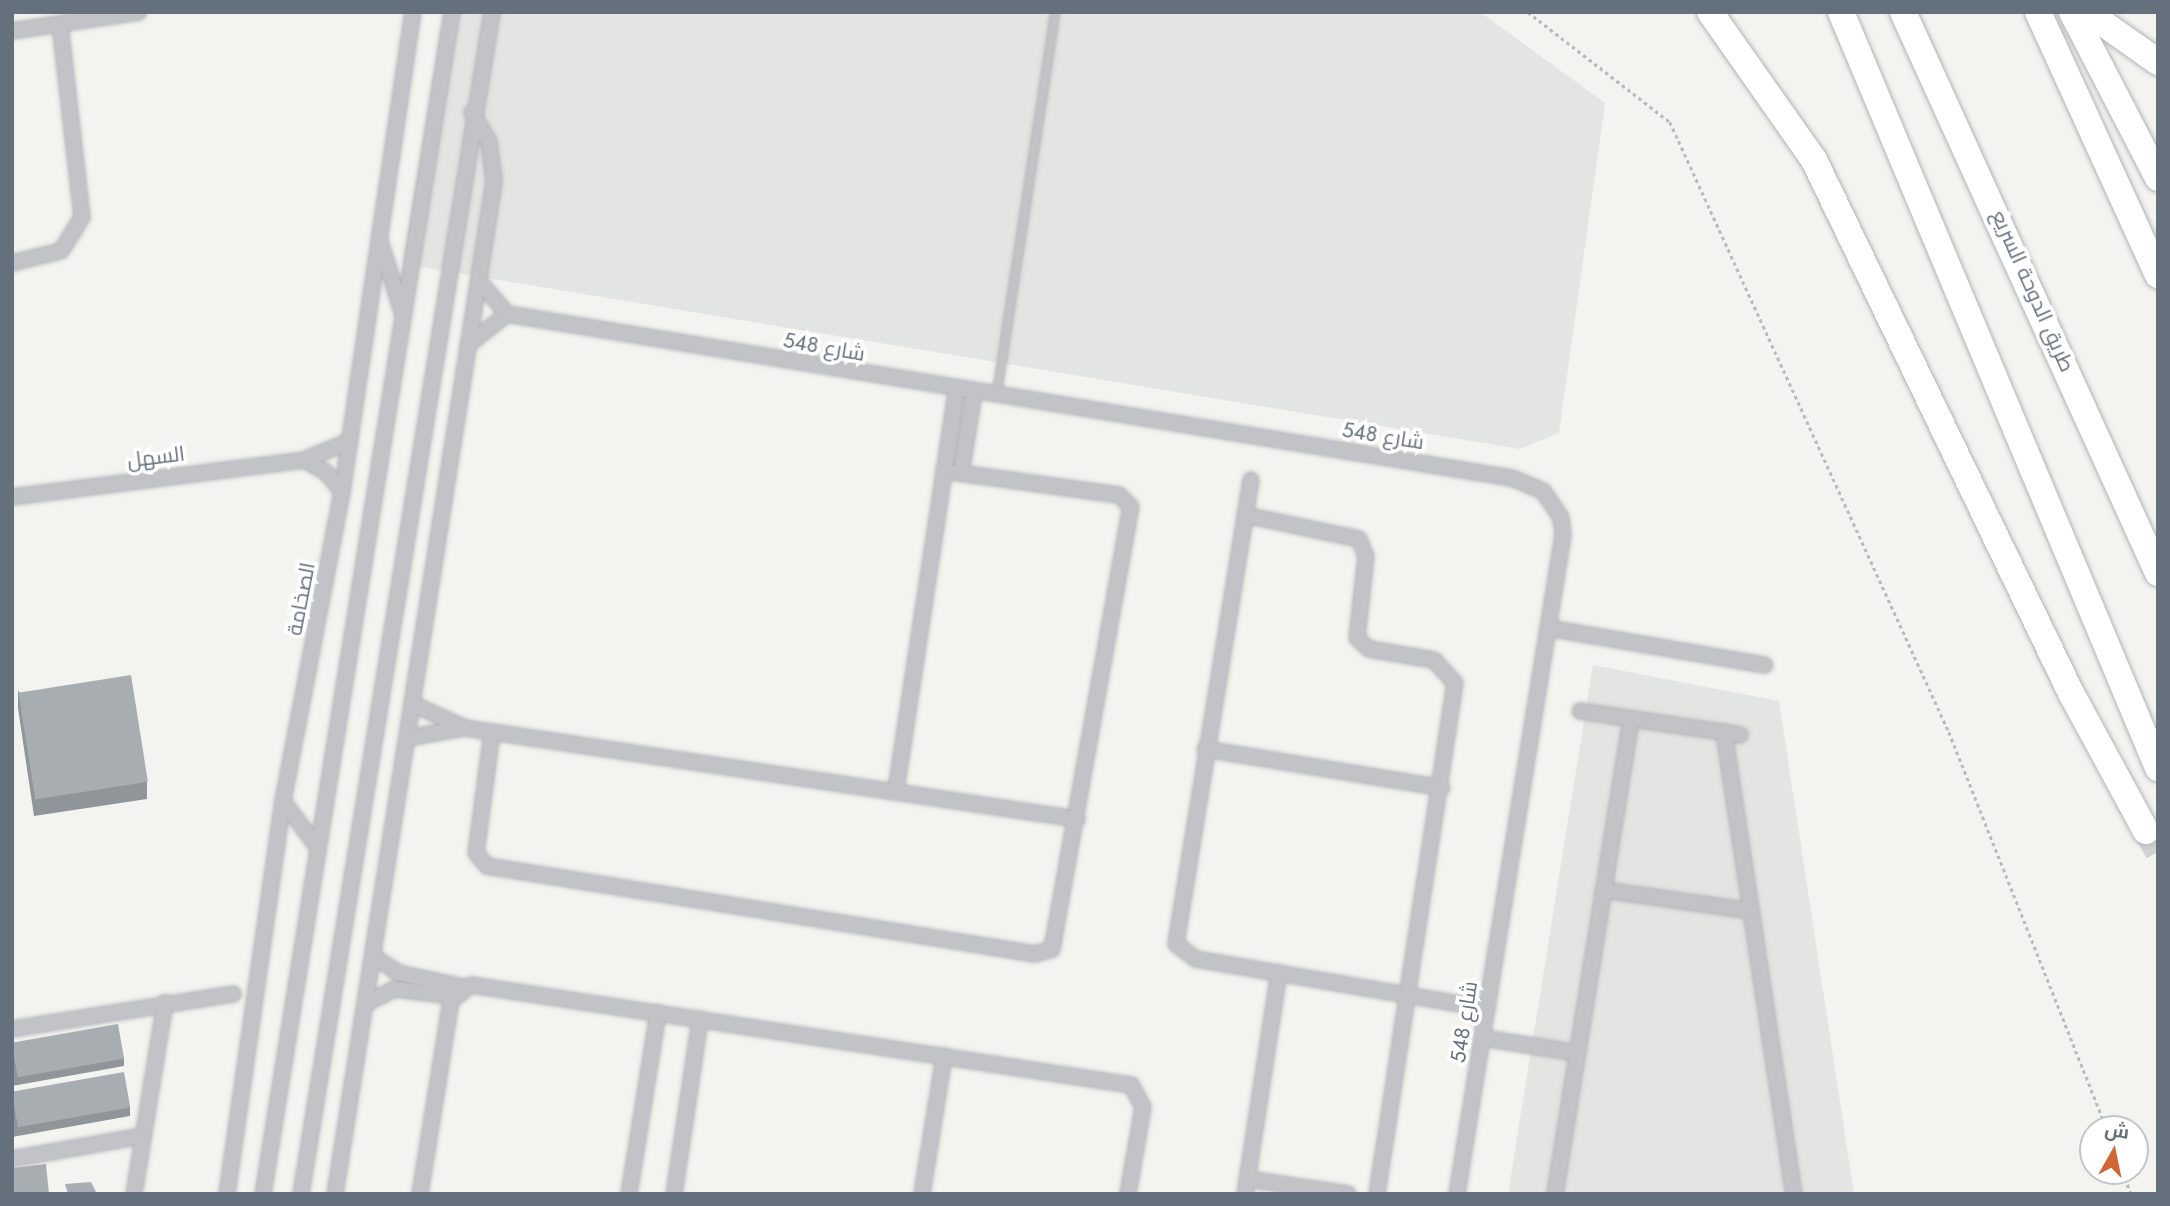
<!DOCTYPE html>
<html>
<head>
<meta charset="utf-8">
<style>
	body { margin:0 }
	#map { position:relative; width:2170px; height:1206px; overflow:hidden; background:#f3f3f0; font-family:Jost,Cairo,sans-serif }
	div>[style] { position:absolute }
	.built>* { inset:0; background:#e3e5e3 }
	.highway-tunnel>* { height:26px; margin-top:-13px; transform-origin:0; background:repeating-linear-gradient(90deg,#d0d2d3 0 26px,transparent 0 39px) }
	.path>* { height:2.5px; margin-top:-1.25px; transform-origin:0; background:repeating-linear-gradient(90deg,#b8babc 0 3.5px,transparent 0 7px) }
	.roads { filter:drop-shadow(0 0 2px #b1b4b7) drop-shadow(0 0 2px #b1b4b7) }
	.lane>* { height:7px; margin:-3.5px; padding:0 3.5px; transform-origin:3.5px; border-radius:3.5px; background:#c1c3c6 }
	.street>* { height:14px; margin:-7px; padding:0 7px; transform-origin:7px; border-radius:7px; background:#c1c3c6 }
	.highway>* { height:26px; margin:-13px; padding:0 13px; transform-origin:13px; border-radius:13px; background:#fff }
	.wall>* { inset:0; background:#909599 }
	.building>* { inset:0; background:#a8adb2; transform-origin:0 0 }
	span { translate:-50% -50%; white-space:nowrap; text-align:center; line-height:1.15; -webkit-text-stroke:7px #fff; paint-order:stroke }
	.street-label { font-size:21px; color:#65707d }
	.frame { position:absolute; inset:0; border:14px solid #65707d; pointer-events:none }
	.north { position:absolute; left:2079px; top:1115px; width:70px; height:70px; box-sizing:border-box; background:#fff; border:2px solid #c1c6cb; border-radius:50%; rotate:9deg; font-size:19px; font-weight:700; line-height:28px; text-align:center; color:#65707d }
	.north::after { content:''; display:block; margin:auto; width:24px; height:32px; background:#cf6634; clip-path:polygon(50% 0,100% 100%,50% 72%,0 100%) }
</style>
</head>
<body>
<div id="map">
	<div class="built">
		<div style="clip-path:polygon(445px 12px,1480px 12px,1605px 103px,1559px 433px,1520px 449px,403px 264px)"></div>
		<div style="clip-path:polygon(1593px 665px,1779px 701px,1854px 1194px,1508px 1194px)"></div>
	</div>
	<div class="highway-tunnel">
		<div style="left:2146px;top:831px;width:24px;rotate:60deg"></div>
	</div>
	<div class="path">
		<div style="left:1528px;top:12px;width:180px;rotate:37.8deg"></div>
		<div style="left:1670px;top:122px;width:671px;rotate:65.42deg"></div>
		<div style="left:1949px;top:732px;width:427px;rotate:68.3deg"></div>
		<div style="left:2123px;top:1171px;width:24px;rotate:71deg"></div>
	</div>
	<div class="roads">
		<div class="lane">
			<div style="left:996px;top:396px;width:389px;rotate:-81.3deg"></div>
		</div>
		<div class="street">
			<div style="left:12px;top:31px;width:128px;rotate:-8.5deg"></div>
			<div style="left:381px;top:244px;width:74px;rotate:72.8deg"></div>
			<div style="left:12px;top:263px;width:50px;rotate:-13.8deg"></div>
			<div style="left:61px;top:251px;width:40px;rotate:-58deg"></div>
			<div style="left:82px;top:217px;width:194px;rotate:-96.5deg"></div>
			<div style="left:479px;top:281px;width:43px;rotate:49.7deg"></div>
			<div style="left:507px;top:314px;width:1018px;rotate:9.27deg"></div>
			<div style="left:1512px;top:478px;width:34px;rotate:23deg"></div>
			<div style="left:1543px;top:491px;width:32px;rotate:56deg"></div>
			<div style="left:1561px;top:518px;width:17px;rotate:83deg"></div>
			<div style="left:1563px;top:535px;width:667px;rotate:99.14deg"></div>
			<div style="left:468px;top:345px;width:50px;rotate:-38.5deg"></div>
			<div style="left:304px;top:460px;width:25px;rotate:29deg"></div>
			<div style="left:326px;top:472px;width:26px;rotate:51deg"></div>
			<div style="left:961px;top:473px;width:80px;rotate:-80.7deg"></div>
			<div style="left:1251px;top:480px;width:470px;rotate:99.2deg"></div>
			<div style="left:1176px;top:944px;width:25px;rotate:37deg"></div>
			<div style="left:1196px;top:959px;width:295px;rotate:9.7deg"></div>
			<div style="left:12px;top:497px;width:294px;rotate:-7.2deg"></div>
			<div style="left:304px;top:460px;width:50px;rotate:-22.4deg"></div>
			<div style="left:1245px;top:515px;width:116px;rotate:11.9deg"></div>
			<div style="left:1359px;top:539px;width:18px;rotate:68deg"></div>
			<div style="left:1366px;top:556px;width:82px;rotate:96.3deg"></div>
			<div style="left:1357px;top:638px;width:16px;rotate:43deg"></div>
			<div style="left:1369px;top:649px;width:66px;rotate:9.6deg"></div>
			<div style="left:1434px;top:660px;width:31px;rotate:48deg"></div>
			<div style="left:1455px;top:683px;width:517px;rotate:98.68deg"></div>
			<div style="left:1548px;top:628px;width:220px;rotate:9.7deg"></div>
			<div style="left:413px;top:704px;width:57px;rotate:24.8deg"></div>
			<div style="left:465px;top:728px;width:619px;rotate:8.46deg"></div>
			<div style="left:1580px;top:711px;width:162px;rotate:8.5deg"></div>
			<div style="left:492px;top:732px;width:122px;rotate:97.5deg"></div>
			<div style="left:476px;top:853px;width:17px;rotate:50deg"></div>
			<div style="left:487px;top:866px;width:555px;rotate:9.12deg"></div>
			<div style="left:1035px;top:954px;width:18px;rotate:-16deg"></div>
			<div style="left:1052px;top:949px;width:449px;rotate:-79.9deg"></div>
			<div style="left:1131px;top:507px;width:17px;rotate:-135deg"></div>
			<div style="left:1119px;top:495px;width:177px;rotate:-172.2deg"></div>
			<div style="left:1724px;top:732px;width:467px;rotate:81.4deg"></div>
			<div style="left:407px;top:738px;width:59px;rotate:-9.8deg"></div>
			<div style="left:1205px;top:749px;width:240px;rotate:9.3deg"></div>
			<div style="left:896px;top:790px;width:403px;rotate:-81.4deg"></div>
			<div style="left:283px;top:801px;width:57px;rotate:53.5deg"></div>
			<div style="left:1604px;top:890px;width:148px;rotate:8.1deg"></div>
			<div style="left:373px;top:956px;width:30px;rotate:34deg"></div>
			<div style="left:398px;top:973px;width:66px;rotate:12.2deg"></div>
			<div style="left:365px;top:1004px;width:33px;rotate:-27deg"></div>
			<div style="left:394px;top:989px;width:59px;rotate:6.8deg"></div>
			<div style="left:12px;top:1029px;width:224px;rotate:-9deg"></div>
			<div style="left:1483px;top:1038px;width:96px;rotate:9deg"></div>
			<div style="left:12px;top:1159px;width:133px;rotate:-10deg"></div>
			<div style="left:1247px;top:1179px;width:102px;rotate:8.4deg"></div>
			<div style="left:134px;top:1194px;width:194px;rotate:-80.8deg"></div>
			<div style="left:227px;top:1194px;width:397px;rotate:-81.9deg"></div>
			<div style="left:283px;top:801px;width:315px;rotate:-79.2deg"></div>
			<div style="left:342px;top:492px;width:485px;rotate:-81.6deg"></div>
			<div style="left:263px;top:1194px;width:1197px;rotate:-80.92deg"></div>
			<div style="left:301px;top:1194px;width:1197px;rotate:-80.82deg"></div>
			<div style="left:335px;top:1194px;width:1024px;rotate:-81.07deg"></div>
			<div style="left:494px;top:182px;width:40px;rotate:-97.1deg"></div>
			<div style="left:489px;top:142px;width:34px;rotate:-120deg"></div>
			<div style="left:420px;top:1194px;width:195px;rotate:-80.9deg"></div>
			<div style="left:451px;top:1001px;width:26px;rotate:-39deg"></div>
			<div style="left:471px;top:985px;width:668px;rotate:8.62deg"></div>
			<div style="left:1131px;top:1085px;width:25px;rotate:61deg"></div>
			<div style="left:1143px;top:1107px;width:88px;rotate:99.8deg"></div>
			<div style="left:629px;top:1194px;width:184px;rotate:-80.9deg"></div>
			<div style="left:674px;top:1194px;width:177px;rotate:-81.5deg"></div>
			<div style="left:922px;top:1194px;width:140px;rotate:-80.9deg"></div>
			<div style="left:1245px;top:1194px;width:224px;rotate:-81.3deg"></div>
			<div style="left:1555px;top:1194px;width:481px;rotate:-80.9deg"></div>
		</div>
		<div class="highway">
			<div style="left:1710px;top:12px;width:181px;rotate:54.9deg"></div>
			<div style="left:1814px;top:160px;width:592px;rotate:64.26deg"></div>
			<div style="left:2071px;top:693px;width:157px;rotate:61.5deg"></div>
			<div style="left:1841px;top:12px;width:820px;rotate:67.25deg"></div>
			<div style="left:1903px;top:12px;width:616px;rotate:65.56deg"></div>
			<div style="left:2038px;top:12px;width:289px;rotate:65.5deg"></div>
			<div style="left:2072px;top:12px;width:187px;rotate:62.6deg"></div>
			<div style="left:2087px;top:12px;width:87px;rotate:35.2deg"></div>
		</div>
	</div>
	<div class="wall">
		<div style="clip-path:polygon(18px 691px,147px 782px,147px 799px,34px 816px,18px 708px)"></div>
		<div style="clip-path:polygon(12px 1042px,124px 1058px,124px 1066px,12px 1086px)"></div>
		<div style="clip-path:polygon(12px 1091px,130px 1107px,130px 1116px,12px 1137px)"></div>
	</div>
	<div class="building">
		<div style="left:131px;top:675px;width:108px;height:114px;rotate:81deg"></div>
		<div style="left:118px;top:1024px;width:35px;height:108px;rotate:80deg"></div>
		<div style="left:124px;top:1072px;width:36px;height:114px;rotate:80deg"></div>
		<div style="clip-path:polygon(46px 1164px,49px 1194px,12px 1194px,12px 1168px)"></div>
		<div style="clip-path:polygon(91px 1182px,97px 1194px,68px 1194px,65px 1184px)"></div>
	</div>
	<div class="street-label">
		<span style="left:2033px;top:291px;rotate:66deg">طريق الدوحة السريع</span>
		<span style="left:824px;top:347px;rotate:10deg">شارع 548</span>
		<span style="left:1383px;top:436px;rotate:9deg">شارع 548</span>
		<span style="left:156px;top:457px;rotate:-7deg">السهل</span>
		<span style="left:301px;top:599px;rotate:-79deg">الصخامة</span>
		<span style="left:1464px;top:1022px;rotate:-81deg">شارع 548</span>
	</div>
	<div class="frame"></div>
	<div class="north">ش</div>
</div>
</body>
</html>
